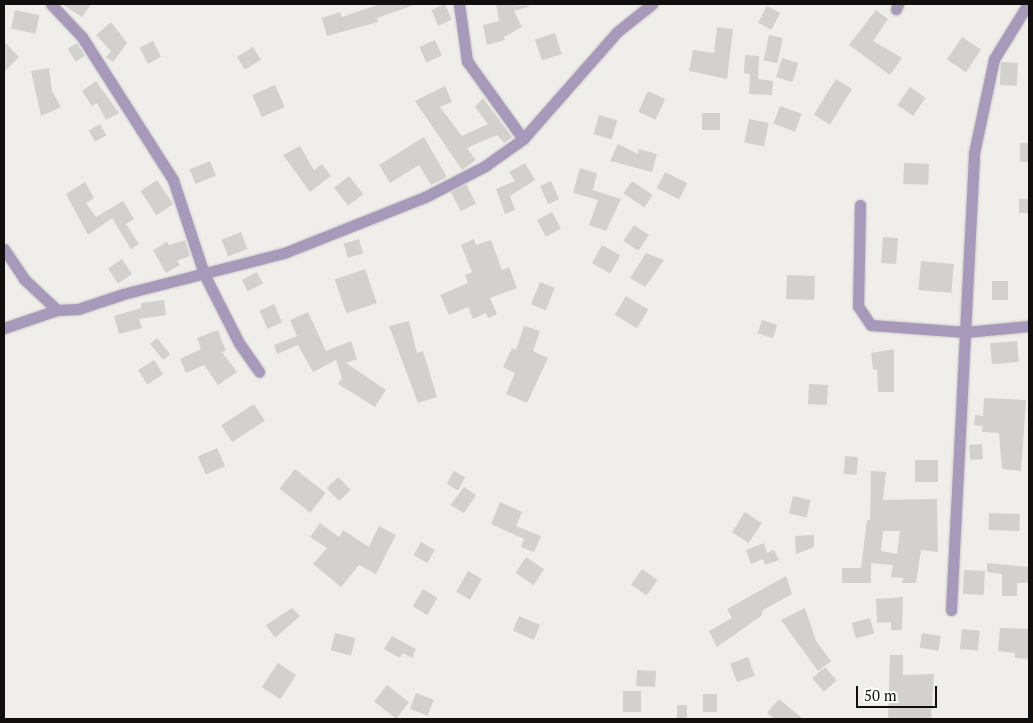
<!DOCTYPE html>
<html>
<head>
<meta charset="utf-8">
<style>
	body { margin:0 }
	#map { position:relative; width:1033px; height:723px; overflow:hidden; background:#f0eeeb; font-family:"PT Serif",serif }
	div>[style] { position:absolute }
	.building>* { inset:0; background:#d2d1ce; transform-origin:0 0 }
	.roads { filter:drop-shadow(0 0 1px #cccac8) drop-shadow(0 0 1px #cccac8) }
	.minor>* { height:11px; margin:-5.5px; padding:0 5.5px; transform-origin:5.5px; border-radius:5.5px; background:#a799ba }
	span { translate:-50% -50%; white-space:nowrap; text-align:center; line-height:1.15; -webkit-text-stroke:4px #fdfcf9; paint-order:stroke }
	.frame { position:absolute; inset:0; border:5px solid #100f0e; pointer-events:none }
	.scale { position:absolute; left:856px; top:686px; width:81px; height:22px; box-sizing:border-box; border:2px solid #100f0e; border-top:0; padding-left:6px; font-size:15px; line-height:18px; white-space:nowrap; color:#100f0e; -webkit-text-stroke:4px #fdfcf9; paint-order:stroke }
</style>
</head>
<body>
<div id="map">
	<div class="building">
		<div style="clip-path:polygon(62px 4px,91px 4px,82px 17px)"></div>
		<div style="clip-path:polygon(380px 4px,414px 5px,377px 18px,378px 22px,327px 36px,322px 18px,340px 12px,342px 17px)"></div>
		<div style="left:445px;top:4px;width:17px;height:15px;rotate:66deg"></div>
		<div style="clip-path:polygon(496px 4px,531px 6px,514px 11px,522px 27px,504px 37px,505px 40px,487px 45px,483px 25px,499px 21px)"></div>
		<div style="left:767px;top:6px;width:15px;height:19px;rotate:28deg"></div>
		<div style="left:15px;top:10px;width:25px;height:19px;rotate:12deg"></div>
		<div style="clip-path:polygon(876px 10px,888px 19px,873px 41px,902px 58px,890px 75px,849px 45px)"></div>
		<div style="clip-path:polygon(111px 22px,127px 43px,113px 62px,106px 57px,111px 51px,96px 35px)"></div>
		<div style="clip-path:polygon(717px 27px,733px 29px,727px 79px,689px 71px,693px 50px,714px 53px)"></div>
		<div style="left:555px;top:33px;width:22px;height:21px;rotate:72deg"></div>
		<div style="left:769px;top:35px;width:14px;height:26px;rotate:12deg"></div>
		<div style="left:962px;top:37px;width:23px;height:27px;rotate:34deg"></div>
		<div style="left:435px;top:40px;width:17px;height:17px;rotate:66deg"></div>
		<div style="clip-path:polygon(4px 41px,19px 57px,4px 72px)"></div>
		<div style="left:153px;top:41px;width:18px;height:15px;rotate:63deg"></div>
		<div style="left:77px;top:43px;width:15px;height:11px;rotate:58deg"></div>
		<div style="left:253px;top:47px;width:15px;height:19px;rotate:58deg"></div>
		<div style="clip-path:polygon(745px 55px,759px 56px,758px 79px,773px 81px,772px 95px,749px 94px,750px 74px,744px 73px)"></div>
		<div style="left:782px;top:58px;width:17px;height:20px;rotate:17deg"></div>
		<div style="left:1001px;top:62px;width:17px;height:23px;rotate:3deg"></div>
		<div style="clip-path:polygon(49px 68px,52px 91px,61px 107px,41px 116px,31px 71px)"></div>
		<div style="left:836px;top:79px;width:19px;height:42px;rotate:32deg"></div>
		<div style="clip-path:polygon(96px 81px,119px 113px,106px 120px,97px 103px,92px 106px,82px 91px)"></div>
		<div style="left:275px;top:85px;width:24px;height:25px;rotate:66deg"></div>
		<div style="clip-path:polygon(445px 86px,452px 102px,440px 107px,462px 136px,488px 124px,475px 107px,483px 98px,512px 137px,504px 143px,497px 135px,467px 148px,476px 160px,462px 170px,415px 101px)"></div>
		<div style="left:910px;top:87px;width:19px;height:22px;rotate:35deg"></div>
		<div style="left:648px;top:91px;width:19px;height:23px;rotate:25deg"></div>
		<div style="left:780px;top:106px;width:23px;height:19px;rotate:20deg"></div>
		<div style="left:720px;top:113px;width:17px;height:18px;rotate:90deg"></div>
		<div style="left:599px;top:115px;width:19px;height:20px;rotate:16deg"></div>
		<div style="left:749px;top:119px;width:20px;height:24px;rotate:11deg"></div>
		<div style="left:100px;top:124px;width:13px;height:13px;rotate:61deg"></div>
		<div style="clip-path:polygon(424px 137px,447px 177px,431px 185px,419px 165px,390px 183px,379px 165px)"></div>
		<div style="left:1020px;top:143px;width:9px;height:19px"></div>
		<div style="clip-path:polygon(618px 144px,638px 154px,639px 149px,657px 154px,652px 172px,610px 161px)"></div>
		<div style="clip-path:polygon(300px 146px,314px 170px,322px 164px,331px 176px,310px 192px,283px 155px)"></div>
		<div style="left:210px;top:161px;width:16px;height:22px;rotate:68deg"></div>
		<div style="clip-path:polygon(525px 163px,535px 180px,510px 196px,515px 210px,505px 214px,496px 189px,515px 181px,509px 172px)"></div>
		<div style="left:904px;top:163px;width:25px;height:21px;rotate:2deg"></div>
		<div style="clip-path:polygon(580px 168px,597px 173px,593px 190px,621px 199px,606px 231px,589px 225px,598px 200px,573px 193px)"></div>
		<div style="left:665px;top:172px;width:25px;height:18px;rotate:27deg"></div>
		<div style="left:349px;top:176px;width:23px;height:19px;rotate:52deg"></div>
		<div style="left:157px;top:180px;width:29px;height:20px;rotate:56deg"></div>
		<div style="left:551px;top:181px;width:20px;height:12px;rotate:66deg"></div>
		<div style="left:632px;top:181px;width:25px;height:15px;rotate:34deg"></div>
		<div style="clip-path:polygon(85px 182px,94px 198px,86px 203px,96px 217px,123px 201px,134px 219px,126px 224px,139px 244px,131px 249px,112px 218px,88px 235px,66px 194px)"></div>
		<div style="left:466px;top:184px;width:22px;height:17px;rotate:63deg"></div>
		<div style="left:1019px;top:199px;width:10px;height:14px"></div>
		<div style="left:552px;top:212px;width:19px;height:17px;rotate:62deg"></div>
		<div style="left:634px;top:225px;width:18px;height:19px;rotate:34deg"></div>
		<div style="left:241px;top:232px;width:18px;height:21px;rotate:68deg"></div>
		<div style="left:883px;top:237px;width:15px;height:26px;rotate:4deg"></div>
		<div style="left:359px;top:239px;width:15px;height:16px;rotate:74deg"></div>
		<div style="clip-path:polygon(474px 239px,476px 245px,491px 240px,502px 270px,509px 267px,517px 288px,490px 298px,497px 314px,488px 318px,486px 313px,473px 319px,468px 307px,449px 315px,440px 295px,468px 283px,465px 275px,472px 272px,461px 245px)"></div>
		<div style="clip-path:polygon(185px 240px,190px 256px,177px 261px,180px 265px,166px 273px,153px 250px,167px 242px,169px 245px)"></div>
		<div style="left:602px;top:245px;width:21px;height:21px;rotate:29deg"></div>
		<div style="clip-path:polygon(646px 253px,664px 260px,645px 287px,630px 278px)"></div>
		<div style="left:122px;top:259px;width:18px;height:17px;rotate:56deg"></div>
		<div style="left:921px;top:261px;width:33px;height:29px;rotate:5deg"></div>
		<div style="left:365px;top:269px;width:36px;height:32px;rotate:71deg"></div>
		<div style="left:257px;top:272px;width:13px;height:17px;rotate:63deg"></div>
		<div style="left:787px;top:275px;width:28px;height:24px;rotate:2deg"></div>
		<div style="left:992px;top:281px;width:16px;height:19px"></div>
		<div style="left:540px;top:282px;width:16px;height:24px;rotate:22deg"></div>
		<div style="left:626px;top:296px;width:26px;height:22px;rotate:31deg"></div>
		<div style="clip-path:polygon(164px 300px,166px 315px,139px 319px,142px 328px,119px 334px,114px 316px,141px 308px,141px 303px)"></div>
		<div style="left:274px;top:304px;width:20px;height:16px;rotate:66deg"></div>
		<div style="clip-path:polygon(308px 312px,326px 351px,351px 341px,357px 359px,346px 363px,386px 390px,375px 407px,338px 384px,342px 378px,336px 360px,313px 372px,298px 345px,277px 354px,274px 345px,297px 336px,290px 320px)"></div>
		<div style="left:762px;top:320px;width:16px;height:14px;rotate:18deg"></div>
		<div style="clip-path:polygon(409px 321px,417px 353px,423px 351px,437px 397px,418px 403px,389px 326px)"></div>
		<div style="clip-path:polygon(524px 326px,540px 331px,533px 351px,548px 358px,527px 403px,506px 394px,515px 373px,503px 367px,512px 348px,516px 350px)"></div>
		<div style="clip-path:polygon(218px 330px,226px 351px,222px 352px,237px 372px,218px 385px,204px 365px,186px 373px,180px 359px,201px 349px,197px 338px)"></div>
		<div style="left:157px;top:338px;width:21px;height:9px;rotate:51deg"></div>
		<div style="left:1017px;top:341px;width:21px;height:27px;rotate:85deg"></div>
		<div style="clip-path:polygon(894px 349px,894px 392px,878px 392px,877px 369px,873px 370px,871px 353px)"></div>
		<div style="left:154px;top:360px;width:17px;height:19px;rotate:57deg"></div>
		<div style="left:809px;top:384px;width:19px;height:20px;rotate:3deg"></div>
		<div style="clip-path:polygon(984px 398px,1026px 400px,1021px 471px,1002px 469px,999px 433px,982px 432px,983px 426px,974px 425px,975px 415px,983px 416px)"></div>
		<div style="left:254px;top:404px;width:20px;height:39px;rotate:57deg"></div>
		<div style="left:982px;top:444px;width:15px;height:13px;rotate:86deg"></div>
		<div style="left:217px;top:448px;width:20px;height:21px;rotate:66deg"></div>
		<div style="left:845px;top:456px;width:13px;height:18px;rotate:4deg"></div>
		<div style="left:915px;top:460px;width:23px;height:22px"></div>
		<div style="left:295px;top:469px;width:39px;height:25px;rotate:38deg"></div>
		<div style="left:454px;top:471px;width:13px;height:15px;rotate:29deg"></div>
		<div style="clip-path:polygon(evenodd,871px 471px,886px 472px,883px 500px,937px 499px,938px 552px,921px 550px,916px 583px,902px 583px,903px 578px,891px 577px,893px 565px,871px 563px,871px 583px,842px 583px,842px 568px,861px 568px,867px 520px,870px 520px,871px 471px,883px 531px,900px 531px,897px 554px,881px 551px,883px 531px)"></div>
		<div style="left:338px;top:477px;width:18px;height:16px;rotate:45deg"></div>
		<div style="clip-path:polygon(464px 487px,476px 495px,464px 513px,450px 505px)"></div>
		<div style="left:793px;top:496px;width:18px;height:18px;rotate:13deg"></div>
		<div style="clip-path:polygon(500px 502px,522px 512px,516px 526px,541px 536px,534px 552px,521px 547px,524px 539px,491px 524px)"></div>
		<div style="left:745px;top:512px;width:20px;height:24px;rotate:33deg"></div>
		<div style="left:989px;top:513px;width:31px;height:17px;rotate:2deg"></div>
		<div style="clip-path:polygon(320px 523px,339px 537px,343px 530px,369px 547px,379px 526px,396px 535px,376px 574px,359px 565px,341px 587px,313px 564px,327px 548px,310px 537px)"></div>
		<div style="clip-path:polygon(814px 535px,814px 547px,796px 554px,795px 536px)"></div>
		<div style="left:421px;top:542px;width:16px;height:15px;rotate:30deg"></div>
		<div style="clip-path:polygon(764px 543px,767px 553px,774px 550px,779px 560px,765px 565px,763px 559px,751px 564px,746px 550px)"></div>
		<div style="left:526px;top:557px;width:22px;height:19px;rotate:34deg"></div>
		<div style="clip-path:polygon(987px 563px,1029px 567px,1029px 583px,1017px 583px,1017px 596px,1002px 596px,1002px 574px,987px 572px)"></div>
		<div style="left:642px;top:569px;width:19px;height:19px;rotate:35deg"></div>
		<div style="left:964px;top:570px;width:21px;height:24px;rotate:3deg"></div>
		<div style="left:468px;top:571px;width:16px;height:24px;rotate:30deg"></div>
		<div style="clip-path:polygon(786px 576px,792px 594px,763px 610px,761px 616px,717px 647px,709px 631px,732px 618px,727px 609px)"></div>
		<div style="left:423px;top:589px;width:17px;height:20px;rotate:31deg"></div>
		<div style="clip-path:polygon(903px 597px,902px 630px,891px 630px,891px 622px,877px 623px,876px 599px)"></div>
		<div style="clip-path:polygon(292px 608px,300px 616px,275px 638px,266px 625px)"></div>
		<div style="clip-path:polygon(805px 608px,816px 641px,831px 661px,818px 671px,781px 620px)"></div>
		<div style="left:519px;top:616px;width:23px;height:16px;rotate:23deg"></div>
		<div style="left:870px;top:618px;width:16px;height:19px;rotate:75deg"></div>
		<div style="clip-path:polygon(1000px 628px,1029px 629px,1029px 659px,1015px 658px,1015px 653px,998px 651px)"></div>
		<div style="left:962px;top:629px;width:18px;height:20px;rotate:6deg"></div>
		<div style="left:335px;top:633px;width:21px;height:18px;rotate:14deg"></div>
		<div style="left:922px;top:633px;width:19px;height:15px;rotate:9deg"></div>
		<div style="clip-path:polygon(392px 636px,416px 649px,412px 658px,403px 653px,400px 658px,384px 649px)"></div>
		<div style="clip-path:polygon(890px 655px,903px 655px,903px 675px,934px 674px,931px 719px,888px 719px)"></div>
		<div style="left:748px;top:657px;width:20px;height:19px;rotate:70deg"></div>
		<div style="left:278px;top:663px;width:22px;height:29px;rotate:34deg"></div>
		<div style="left:825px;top:667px;width:18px;height:17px;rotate:49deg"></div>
		<div style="left:637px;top:670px;width:19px;height:16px;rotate:3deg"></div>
		<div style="left:387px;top:685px;width:28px;height:21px;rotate:38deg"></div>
		<div style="left:623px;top:691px;width:18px;height:21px"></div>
		<div style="left:416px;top:693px;width:19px;height:17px;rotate:21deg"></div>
		<div style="left:703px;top:694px;width:14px;height:18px"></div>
		<div style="clip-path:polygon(779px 699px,803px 719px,775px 719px,767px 713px)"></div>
		<div style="left:677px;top:705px;width:10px;height:14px"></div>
	</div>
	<div class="roads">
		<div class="minor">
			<div style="left:51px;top:4px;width:45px;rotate:46.8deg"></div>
			<div style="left:82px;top:37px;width:169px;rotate:57.5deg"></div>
			<div style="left:173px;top:180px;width:99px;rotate:71.7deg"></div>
			<div style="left:204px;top:274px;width:77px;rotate:63.1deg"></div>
			<div style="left:239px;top:343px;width:35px;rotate:55deg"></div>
			<div style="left:459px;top:4px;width:58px;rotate:82deg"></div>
			<div style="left:467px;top:61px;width:96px;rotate:54.3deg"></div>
			<div style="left:896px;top:9px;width:5px;rotate:-68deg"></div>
			<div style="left:860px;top:205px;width:101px;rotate:91.1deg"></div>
			<div style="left:858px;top:306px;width:23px;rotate:56deg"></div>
			<div style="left:871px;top:325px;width:95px;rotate:4.2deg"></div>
			<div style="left:966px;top:332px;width:63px;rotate:-5.4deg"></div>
			<div style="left:4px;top:249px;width:36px;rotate:56deg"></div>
			<div style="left:24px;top:279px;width:45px;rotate:43.2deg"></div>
			<div style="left:57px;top:310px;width:21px;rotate:-3deg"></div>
			<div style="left:78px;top:309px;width:47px;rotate:-18.4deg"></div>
			<div style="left:123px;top:294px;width:166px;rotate:-14.3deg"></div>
			<div style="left:284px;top:253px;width:152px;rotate:-21.7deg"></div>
			<div style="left:425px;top:197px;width:68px;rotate:-27.3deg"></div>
			<div style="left:485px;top:166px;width:47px;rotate:-35.4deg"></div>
			<div style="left:523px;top:139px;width:142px;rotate:-48.7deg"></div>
			<div style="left:617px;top:32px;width:45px;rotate:-38.7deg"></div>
			<div style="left:4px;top:328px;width:56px;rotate:-18.8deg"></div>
			<div style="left:951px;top:610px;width:458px;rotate:-87.1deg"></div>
			<div style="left:974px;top:153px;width:96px;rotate:-78deg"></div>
			<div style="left:994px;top:59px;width:65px;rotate:-58.3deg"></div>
		</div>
	</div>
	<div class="frame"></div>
	<div class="scale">50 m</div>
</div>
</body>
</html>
